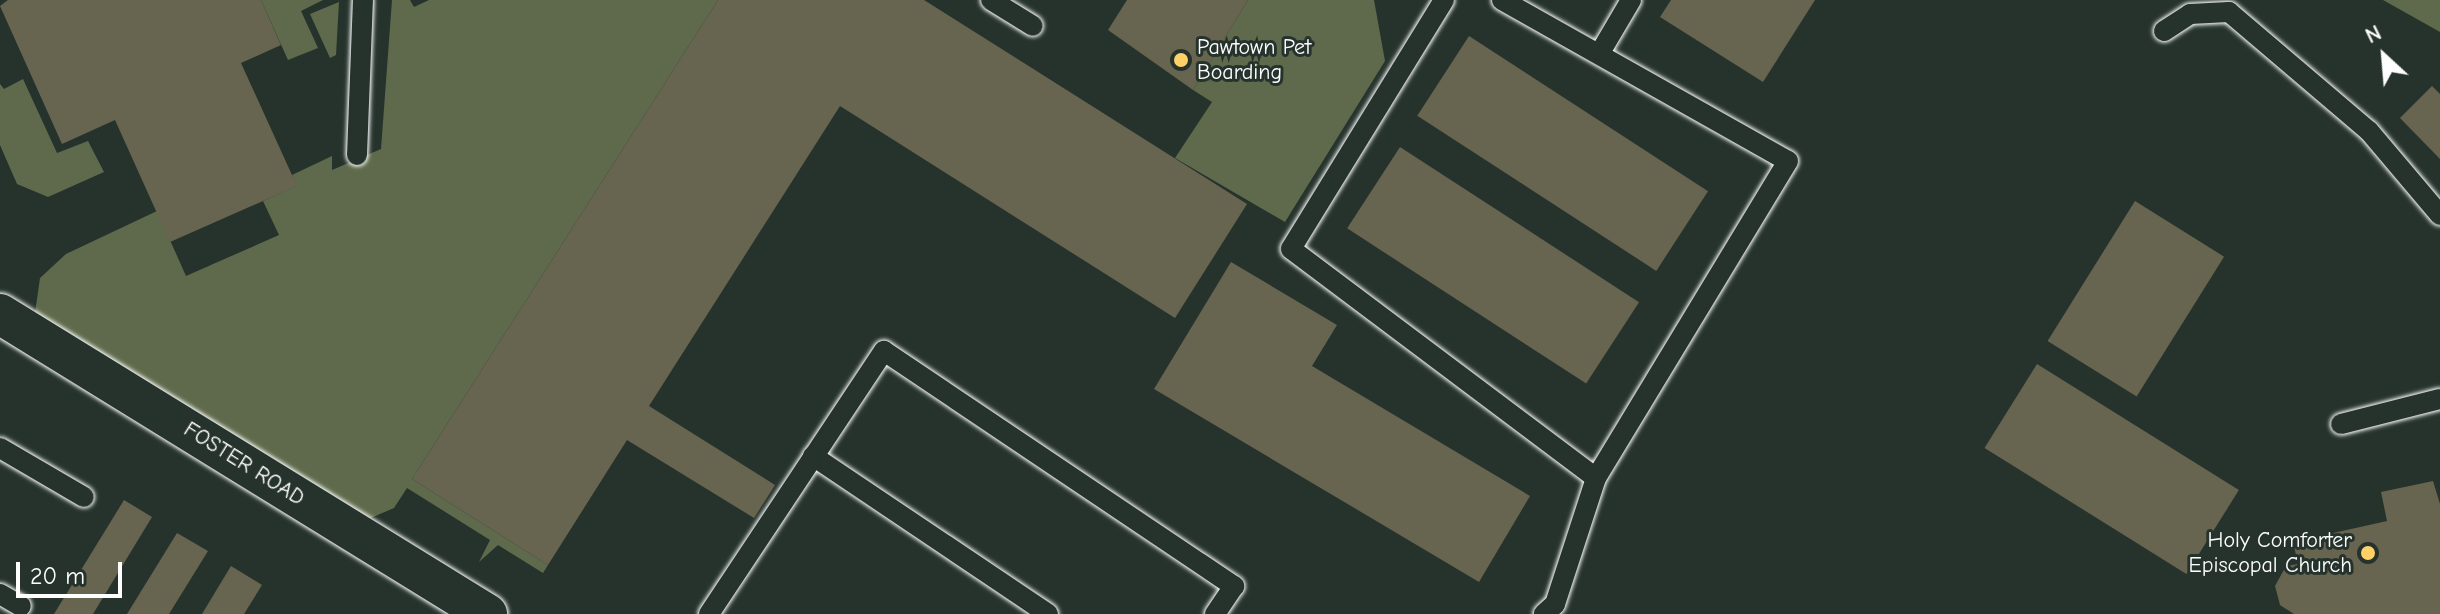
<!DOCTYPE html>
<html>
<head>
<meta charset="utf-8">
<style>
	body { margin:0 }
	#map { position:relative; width:2440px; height:614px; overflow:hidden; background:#26332d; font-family:"Comic Neue",sans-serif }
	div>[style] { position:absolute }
	.green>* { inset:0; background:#5e6a4b }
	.building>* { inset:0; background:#676450; transform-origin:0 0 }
	.roads { filter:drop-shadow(0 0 2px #fff) drop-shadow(0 0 2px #fff) }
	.lane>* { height:20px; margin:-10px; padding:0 10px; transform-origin:10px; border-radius:10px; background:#26332d }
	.street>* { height:40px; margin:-20px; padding:0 20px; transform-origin:20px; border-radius:20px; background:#26332d }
	.dots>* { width:22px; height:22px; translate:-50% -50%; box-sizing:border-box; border:4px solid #26332d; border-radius:50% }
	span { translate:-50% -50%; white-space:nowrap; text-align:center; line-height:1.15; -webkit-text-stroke:6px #26332d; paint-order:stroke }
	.poi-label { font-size:22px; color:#fff }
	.left { translate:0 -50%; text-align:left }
	.right { translate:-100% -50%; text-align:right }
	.street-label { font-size:22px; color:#fff }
	.north { position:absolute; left:2344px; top:16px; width:80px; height:80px; -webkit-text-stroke:6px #26332d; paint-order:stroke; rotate:334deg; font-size:22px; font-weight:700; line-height:32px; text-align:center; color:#fff }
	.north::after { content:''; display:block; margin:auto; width:28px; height:36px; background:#fff; clip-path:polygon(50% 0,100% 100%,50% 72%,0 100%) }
	.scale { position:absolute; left:16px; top:562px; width:106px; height:36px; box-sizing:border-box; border:4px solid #fff; border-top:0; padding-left:10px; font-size:24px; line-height:28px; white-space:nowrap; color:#fff; -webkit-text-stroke:6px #26332d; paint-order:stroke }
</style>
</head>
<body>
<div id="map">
	<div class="green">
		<div style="clip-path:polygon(261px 0,323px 0,301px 11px,318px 48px,288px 60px)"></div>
		<div style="clip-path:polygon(392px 0,410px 0,414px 7px,429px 0,718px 0,412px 479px,548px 565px,543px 573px,498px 545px,479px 562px,490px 540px,407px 488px,394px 508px,366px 520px,35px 313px,40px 278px,66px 254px,157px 211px,186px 276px,279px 235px,263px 201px,296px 186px,292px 175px,332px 156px,332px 170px,381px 149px)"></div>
		<div style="clip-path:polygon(1248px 0,1374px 0,1385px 61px,1285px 222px,1175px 158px,1212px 102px,1193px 90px)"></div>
		<div style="clip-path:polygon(2383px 0,2440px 0,2440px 32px)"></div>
		<div style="clip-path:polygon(339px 2px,336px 55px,330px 58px,310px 14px)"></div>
		<div style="clip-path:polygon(23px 79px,57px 153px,88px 141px,104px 172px,48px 197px,17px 184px,0 145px,0 84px,4px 89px)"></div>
	</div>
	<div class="building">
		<div style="clip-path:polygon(8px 0,261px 0,281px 45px,241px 63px,297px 186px,170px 242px,115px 120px,62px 144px,0 6px)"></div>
		<div style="clip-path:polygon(718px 0,924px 0,1247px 204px,1175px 318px,840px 106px,649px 406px,775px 485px,754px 518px,627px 440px,548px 565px,412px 479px)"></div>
		<div style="clip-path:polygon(1127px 0,1248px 0,1193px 90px,1108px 30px)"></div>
		<div style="clip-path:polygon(1671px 0,1815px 0,1763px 82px,1660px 17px)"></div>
		<div style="left:1469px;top:36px;width:285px;height:95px;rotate:33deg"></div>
		<div style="clip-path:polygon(2432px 86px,2440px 94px,2440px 159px,2400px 118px)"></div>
		<div style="left:1400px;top:147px;width:285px;height:97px;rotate:33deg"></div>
		<div style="left:2135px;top:201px;width:105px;height:165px;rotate:32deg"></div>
		<div style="clip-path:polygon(1231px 262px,1337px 325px,1312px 366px,1530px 496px,1479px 582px,1154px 389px)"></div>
		<div style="left:2037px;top:364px;width:238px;height:99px;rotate:32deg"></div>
		<div style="clip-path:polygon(2433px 481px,2440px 504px,2440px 614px,2294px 614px,2280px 605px,2275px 586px,2286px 566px,2298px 564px,2293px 542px,2387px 521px,2381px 492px)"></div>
		<div style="clip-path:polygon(124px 500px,152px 517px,93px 614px,54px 614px)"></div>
		<div style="clip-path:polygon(177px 533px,208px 551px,169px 614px,127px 614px)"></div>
		<div style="clip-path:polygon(231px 566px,262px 585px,244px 614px,202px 614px)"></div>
	</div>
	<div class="roads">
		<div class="lane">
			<div style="left:991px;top:0;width:49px;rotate:31.8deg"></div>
			<div style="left:1444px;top:0;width:292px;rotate:121.6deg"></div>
			<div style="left:1291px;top:249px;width:381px;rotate:36.9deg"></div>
			<div style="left:1502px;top:0;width:328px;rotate:29.4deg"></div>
			<div style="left:1788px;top:161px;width:371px;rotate:121.2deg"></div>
			<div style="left:1596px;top:478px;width:133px;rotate:108deg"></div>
			<div style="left:1555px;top:604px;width:15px;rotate:138deg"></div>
			<div style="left:2164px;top:31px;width:31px;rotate:-33deg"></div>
			<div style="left:2190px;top:14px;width:39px;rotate:-3deg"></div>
			<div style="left:2229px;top:12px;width:184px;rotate:40.4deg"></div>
			<div style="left:2369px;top:131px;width:110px;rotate:49.8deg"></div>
			<div style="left:1601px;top:51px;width:59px;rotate:-59.5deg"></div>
			<div style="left:357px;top:155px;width:155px;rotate:-87.8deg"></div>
			<div style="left:2341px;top:424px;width:102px;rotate:-14.2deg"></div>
			<div style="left:0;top:448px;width:97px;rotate:30.3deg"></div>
			<div style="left:813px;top:456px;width:283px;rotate:33.9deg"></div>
			<div style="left:0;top:594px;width:24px;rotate:30deg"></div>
			<div style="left:709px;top:614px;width:316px;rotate:-56.4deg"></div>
			<div style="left:884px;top:351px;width:422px;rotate:33.9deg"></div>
			<div style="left:1234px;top:586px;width:34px;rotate:124deg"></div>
		</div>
		<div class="street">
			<div style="left:0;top:314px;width:572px;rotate:31.63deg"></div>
		</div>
	</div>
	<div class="dots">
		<div style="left:1181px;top:60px;background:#ffd166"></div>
		<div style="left:2368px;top:553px;background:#ffd166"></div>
	</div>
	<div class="poi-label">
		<span class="left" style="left:1197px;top:60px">Pawtown Pet<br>Boarding</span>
		<span class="right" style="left:2352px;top:553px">Holy Comforter<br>Episcopal Church</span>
	</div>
	<div class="street-label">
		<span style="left:244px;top:464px;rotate:32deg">FOSTER ROAD</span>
	</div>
	<div class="north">N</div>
	<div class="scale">20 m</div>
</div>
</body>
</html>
